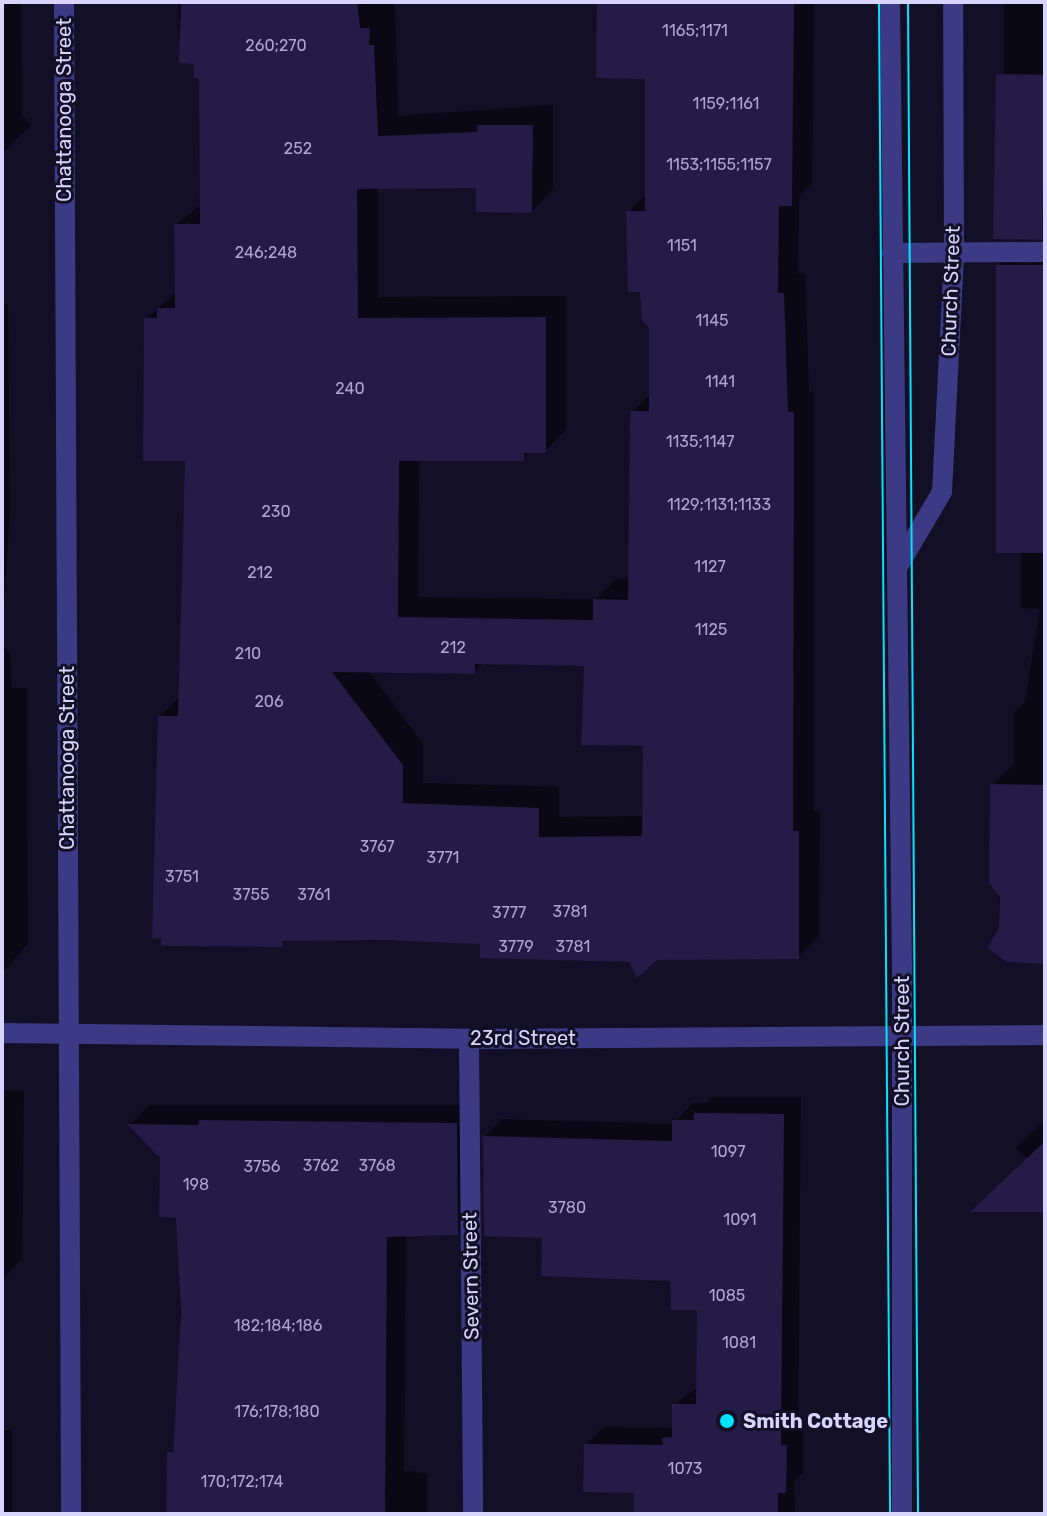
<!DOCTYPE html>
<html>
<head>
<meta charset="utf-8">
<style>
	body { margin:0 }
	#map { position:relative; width:1047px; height:1516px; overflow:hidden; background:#130f26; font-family:Rubik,sans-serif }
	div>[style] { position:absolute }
	.shadow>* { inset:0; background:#0007; transform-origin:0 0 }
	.building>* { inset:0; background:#241b47; transform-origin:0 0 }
	.minor>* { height:20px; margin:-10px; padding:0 10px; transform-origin:10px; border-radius:10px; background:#3d3a85 }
	.tram>* { height:2px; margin:-1px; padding:0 1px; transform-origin:1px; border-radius:1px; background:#00e5ff }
	.dots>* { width:22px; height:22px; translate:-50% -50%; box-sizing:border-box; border:4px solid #130f26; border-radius:50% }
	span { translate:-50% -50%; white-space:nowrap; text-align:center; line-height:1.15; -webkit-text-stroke:6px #130f26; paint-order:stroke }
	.number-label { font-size:16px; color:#aca6d1 }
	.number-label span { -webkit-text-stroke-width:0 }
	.street-label { font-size:20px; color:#d9d4ff }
	.poi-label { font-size:20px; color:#d9d4ff; font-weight:700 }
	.left { translate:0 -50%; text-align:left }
	.frame { position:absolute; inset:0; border:4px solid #d9d4ff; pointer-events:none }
</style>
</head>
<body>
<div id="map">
	<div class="shadow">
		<div style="clip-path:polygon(2px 2px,21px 2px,22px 116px,32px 125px,2px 153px)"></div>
		<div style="clip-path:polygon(evenodd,178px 2px,395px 2px,398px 116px,553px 105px,553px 189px,532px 211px,478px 186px,378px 186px,378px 297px,566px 296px,566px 430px,545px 451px,532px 451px,523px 459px,419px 459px,418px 597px,596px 599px,616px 579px,630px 579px,632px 412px,651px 393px,651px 327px,628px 212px,647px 194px,647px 77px,599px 2px,814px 2px,812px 183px,799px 196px,798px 273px,805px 273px,809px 392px,814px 392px,814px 811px,820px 811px,819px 936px,798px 957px,631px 960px,482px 942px,288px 939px,282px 945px,154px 937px,159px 717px,180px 696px,187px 459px,146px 319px,177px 291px,176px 225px,202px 204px,201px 76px,196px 62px,181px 61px,178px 2px,483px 663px,586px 664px,645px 744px,644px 816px,559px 817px,559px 787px,423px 783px,423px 744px,368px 670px,474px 672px,483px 663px)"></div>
		<div style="left:1004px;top:2px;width:41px;height:235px"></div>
		<div style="clip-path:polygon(1018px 246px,1045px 246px,1045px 961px,1001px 929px,992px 785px,1014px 764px,1014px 712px,1025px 702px,1040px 609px,1021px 608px,1021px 552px,998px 266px)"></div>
		<div style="clip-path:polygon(2px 303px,8px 304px,10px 509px,2px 644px,10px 653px,12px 688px,27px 688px,28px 944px,2px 973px)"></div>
		<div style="clip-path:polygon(2px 1091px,24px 1091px,22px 1259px,2px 1280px)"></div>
		<div style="clip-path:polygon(713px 1097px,801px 1097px,798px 1429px,803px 1429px,803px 1473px,794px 1482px,795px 1514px,636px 1514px,636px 1491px,586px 1445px,603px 1427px,674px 1428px,674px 1405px,698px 1387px,699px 1308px,672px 1279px,544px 1236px,485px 1137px,502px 1119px,674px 1124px,692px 1103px,707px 1103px)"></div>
		<div style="clip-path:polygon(149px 1105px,475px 1105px,476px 1213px,457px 1233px,406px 1234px,404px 1471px,427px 1473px,427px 1514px,168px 1514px,169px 1453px,176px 1446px,181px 1365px,178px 1216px,162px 1157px,130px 1124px)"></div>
		<div style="clip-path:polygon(1045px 1120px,1045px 1200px,1028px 1158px,1015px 1149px)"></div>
		<div style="clip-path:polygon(1045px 1272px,1045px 1512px,1043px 1273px)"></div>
		<div style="clip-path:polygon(2px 1430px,12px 1430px,12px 1512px,26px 1514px,2px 1514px)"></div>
	</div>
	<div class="building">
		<div style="clip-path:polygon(evenodd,181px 2px,357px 2px,360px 28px,370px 28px,369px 45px,374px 45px,378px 136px,477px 132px,477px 125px,533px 125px,532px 213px,476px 212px,476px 188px,357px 189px,358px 318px,546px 317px,546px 453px,524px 453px,524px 461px,399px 461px,398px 617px,593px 620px,593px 599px,628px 600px,630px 411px,649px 411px,649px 328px,642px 320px,640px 292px,628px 292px,626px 211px,645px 211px,645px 79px,596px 78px,597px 2px,794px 2px,792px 206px,779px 206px,778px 293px,784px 293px,788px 412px,794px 412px,793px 831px,799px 831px,799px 959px,657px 960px,637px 978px,629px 962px,480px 958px,480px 944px,381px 940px,283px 941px,283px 947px,161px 946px,161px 938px,152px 939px,158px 716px,178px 716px,185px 461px,143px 461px,144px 318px,157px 318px,157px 308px,175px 308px,174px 224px,200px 224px,199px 78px,194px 78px,194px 64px,179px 63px,181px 2px,475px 664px,584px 666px,581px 745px,643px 746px,642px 836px,539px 837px,539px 808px,403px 803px,403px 765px,332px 672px,475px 674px,475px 664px)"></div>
		<div style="left:996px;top:74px;width:49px;height:165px;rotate:1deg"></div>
		<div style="left:996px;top:265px;width:49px;height:288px"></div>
		<div style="clip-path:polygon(990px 784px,1045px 785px,1045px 964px,1007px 962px,987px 948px,999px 928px,1000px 897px,989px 883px)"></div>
		<div style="clip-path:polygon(694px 1113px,784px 1114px,781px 1445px,787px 1445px,786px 1493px,778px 1493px,778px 1514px,634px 1514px,634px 1493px,583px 1492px,584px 1444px,663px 1445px,662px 1438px,672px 1437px,672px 1404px,696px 1404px,697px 1310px,671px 1310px,670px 1281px,541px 1276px,542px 1238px,484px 1236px,483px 1136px,672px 1141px,672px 1120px,694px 1120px)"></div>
		<div style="clip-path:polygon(199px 1120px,457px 1123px,458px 1235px,387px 1237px,385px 1514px,166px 1514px,167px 1452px,173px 1452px,181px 1314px,176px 1218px,159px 1217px,160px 1158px,127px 1124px,198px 1125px)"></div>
		<div style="clip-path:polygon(1045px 1141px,1045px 1212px,970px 1212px)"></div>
	</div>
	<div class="minor">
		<div style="left:64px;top:2px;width:1512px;rotate:89.73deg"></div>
		<div style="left:890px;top:2px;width:964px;rotate:89.29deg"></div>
		<div style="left:902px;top:966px;width:548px;rotate:90deg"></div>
		<div style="left:892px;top:253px;width:153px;rotate:-0.4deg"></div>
		<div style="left:897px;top:568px;width:88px;rotate:-59.4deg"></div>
		<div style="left:942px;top:492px;width:240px;rotate:-87.1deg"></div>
		<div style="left:954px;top:252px;width:250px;rotate:-90.2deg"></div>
		<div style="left:2px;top:1033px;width:467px;rotate:0.7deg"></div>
		<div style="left:469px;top:1039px;width:576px;rotate:-0.4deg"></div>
		<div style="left:469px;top:1039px;width:475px;rotate:89.5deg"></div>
	</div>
	<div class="tram">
		<div style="left:879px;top:2px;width:1512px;rotate:89.58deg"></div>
		<div style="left:908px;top:2px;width:1512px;rotate:89.62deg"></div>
	</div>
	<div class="dots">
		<div style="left:727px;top:1421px;background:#00e5ff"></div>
	</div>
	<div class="number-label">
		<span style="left:695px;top:31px">1165;1171</span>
		<span style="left:276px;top:46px">260;270</span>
		<span style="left:726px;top:104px">1159;1161</span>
		<span style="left:298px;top:149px">252</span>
		<span style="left:719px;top:165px">1153;1155;1157</span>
		<span style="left:682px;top:246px">1151</span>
		<span style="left:266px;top:253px">246;248</span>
		<span style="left:712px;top:321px">1145</span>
		<span style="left:720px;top:382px">1141</span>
		<span style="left:350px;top:389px">240</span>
		<span style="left:700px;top:442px">1135;1147</span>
		<span style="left:719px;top:505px">1129;1131;1133</span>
		<span style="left:276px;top:512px">230</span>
		<span style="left:710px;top:567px">1127</span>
		<span style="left:260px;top:573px">212</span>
		<span style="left:711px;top:630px">1125</span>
		<span style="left:453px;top:648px">212</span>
		<span style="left:248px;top:654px">210</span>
		<span style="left:269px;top:702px">206</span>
		<span style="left:377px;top:847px">3767</span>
		<span style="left:443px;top:858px">3771</span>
		<span style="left:182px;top:877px">3751</span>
		<span style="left:251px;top:895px">3755</span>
		<span style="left:314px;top:895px">3761</span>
		<span style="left:570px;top:912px">3781</span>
		<span style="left:509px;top:913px">3777</span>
		<span style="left:516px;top:947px">3779</span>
		<span style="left:573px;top:947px">3781</span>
		<span style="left:728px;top:1152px">1097</span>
		<span style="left:321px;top:1166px">3762</span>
		<span style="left:377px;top:1166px">3768</span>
		<span style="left:262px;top:1167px">3756</span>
		<span style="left:196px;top:1185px">198</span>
		<span style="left:567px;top:1208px">3780</span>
		<span style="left:740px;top:1220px">1091</span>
		<span style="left:727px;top:1296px">1085</span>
		<span style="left:278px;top:1326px">182;184;186</span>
		<span style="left:739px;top:1343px">1081</span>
		<span style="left:277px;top:1412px">176;178;180</span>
		<span style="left:685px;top:1469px">1073</span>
		<span style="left:242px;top:1482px">170;172;174</span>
	</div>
	<div class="street-label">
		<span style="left:64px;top:110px;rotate:-90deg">Chattanooga Street</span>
		<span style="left:951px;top:291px;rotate:-88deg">Church Street</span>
		<span style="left:67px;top:758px;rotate:-90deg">Chattanooga Street</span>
		<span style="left:523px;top:1038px">23rd Street</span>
		<span style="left:902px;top:1041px;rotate:-90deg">Church Street</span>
		<span style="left:471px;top:1276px;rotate:-91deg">Severn Street</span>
	</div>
	<div class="poi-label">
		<span class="left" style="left:743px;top:1421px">Smith Cottage</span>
	</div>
	<div class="frame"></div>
</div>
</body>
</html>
